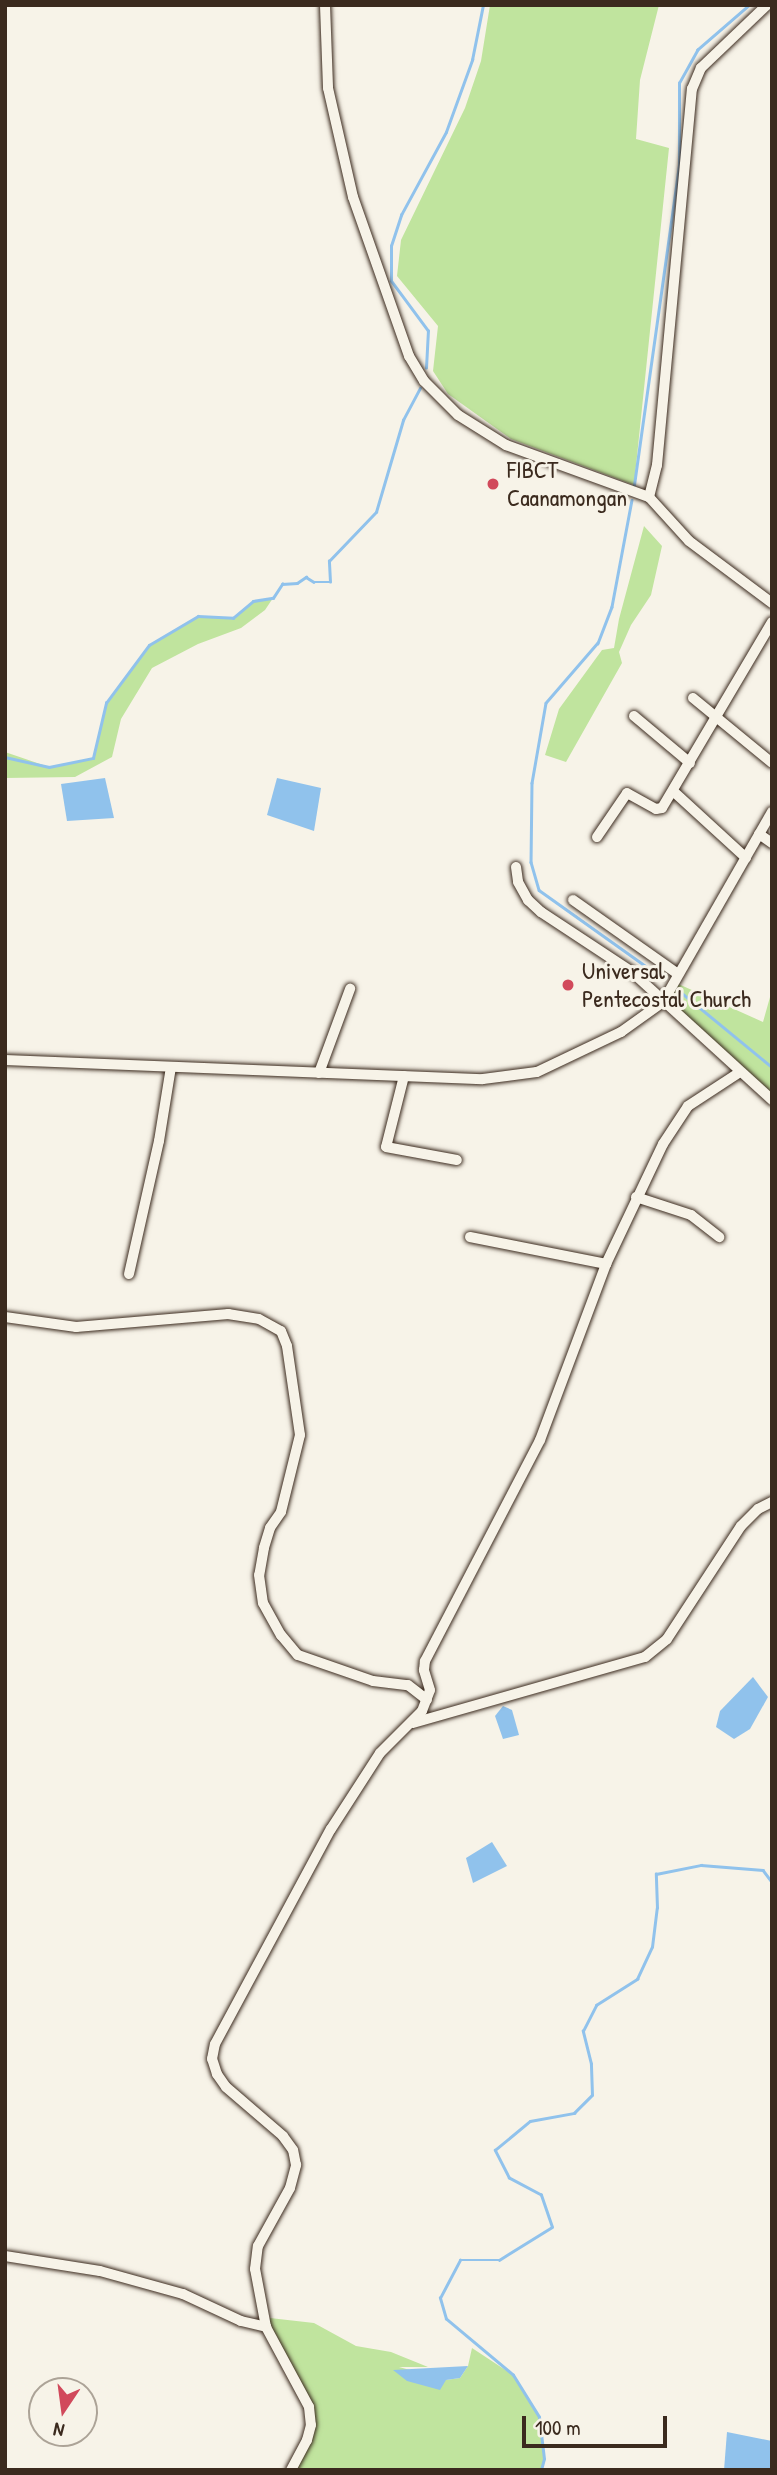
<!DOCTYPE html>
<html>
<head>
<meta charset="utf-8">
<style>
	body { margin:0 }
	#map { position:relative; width:777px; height:2475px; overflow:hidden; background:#f7f3e8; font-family:"Patrick Hand",sans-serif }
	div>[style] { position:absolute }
	.green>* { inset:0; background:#c0e49e }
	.water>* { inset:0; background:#90c2ec }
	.stream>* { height:2.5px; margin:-1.25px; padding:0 1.25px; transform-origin:1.25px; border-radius:1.25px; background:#90c2ec }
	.roads { filter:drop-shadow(0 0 2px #3b2a1e) drop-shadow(0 0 2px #3b2a1e) }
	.minor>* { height:10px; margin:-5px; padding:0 5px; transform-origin:5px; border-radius:5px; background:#f7f3e8 }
	.dots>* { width:19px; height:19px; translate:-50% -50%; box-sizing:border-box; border:4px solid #f7f3e8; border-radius:50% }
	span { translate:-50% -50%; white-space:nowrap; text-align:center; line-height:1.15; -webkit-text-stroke:6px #f7f3e8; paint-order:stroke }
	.poi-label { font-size:24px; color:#3b2a1e }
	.left { translate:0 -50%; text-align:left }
	.frame { position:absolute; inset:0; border:7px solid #3b2a1e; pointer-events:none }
	.north { position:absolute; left:28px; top:2377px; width:70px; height:70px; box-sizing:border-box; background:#f7f3e8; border:2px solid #aca397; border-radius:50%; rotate:193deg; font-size:19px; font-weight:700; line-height:28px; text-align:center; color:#3b2a1e }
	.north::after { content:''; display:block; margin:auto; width:24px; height:32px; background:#d1495b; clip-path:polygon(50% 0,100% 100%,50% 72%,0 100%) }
	.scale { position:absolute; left:522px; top:2416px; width:145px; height:32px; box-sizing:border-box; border:4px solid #3b2a1e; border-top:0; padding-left:9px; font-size:21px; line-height:24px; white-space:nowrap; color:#3b2a1e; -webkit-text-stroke:5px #f7f3e8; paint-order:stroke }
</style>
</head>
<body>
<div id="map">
	<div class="green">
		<div style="clip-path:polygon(490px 5px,659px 5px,640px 80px,636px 139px,669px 148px,634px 485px,511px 439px,448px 394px,433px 371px,438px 326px,397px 276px,401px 240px,465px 108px,481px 61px)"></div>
		<div style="clip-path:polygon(644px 526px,662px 546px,651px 595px,631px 625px,619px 652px,622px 663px,566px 762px,545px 755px,559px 709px,602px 650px,614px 648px,619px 619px)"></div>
		<div style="clip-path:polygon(273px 598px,265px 610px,241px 628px,198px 644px,152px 668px,121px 719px,112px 757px,75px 777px,5px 778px,5px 752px,49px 767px,93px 758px,106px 703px,149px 645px,198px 616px,233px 618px,253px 601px)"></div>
		<div style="clip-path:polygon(674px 982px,763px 1022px,772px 990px,772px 1101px,663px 1002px)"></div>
		<div style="clip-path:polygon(270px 2318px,314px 2323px,356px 2346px,391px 2352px,428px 2367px,399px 2367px,446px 2380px,460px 2378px,468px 2366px,472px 2348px,513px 2375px,539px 2417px,544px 2459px,541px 2470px,291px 2470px,307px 2440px,309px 2407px,266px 2327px)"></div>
	</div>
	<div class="water">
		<div style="clip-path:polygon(105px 778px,114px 818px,67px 821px,61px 784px)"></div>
		<div style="clip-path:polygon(277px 778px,321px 788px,314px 831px,267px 815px)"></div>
		<div style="clip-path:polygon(753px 1677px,768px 1697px,750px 1729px,734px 1739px,716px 1727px,720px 1711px)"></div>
		<div style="clip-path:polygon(503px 1706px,512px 1710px,519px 1735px,503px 1739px,495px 1716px)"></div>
		<div style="clip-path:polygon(492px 1842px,507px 1866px,473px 1883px,466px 1858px)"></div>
		<div style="clip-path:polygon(468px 2366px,460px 2378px,446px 2380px,440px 2390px,407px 2381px,393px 2370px)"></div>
		<div style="clip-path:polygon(727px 2432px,772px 2441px,772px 2469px,724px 2470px)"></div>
	</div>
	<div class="stream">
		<div style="left:426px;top:368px;width:37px;rotate:-87deg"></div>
		<div style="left:428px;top:331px;width:62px;rotate:-126.5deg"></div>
		<div style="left:391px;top:281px;width:35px;rotate:-90deg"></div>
		<div style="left:391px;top:246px;width:33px;rotate:-72deg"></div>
		<div style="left:401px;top:215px;width:94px;rotate:-61.5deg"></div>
		<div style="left:446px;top:132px;width:77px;rotate:-70.1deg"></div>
		<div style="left:472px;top:60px;width:56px;rotate:-78.7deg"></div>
		<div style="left:634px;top:485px;width:325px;rotate:-82deg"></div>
		<div style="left:679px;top:163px;width:80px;rotate:-90deg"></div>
		<div style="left:679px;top:83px;width:38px;rotate:-61deg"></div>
		<div style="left:697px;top:50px;width:69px;rotate:-40.9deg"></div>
		<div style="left:632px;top:500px;width:109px;rotate:100.6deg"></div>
		<div style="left:612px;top:607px;width:39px;rotate:111deg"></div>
		<div style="left:598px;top:643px;width:79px;rotate:130.9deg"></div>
		<div style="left:546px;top:703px;width:81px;rotate:99.9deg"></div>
		<div style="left:532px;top:783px;width:79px;rotate:90.7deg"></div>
		<div style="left:531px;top:862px;width:29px;rotate:74deg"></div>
		<div style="left:539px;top:890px;width:153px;rotate:35.5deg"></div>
		<div style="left:5px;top:757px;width:45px;rotate:12.8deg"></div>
		<div style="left:49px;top:767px;width:45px;rotate:-11.6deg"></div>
		<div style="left:93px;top:758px;width:57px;rotate:-76.7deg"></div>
		<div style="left:106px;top:703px;width:72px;rotate:-53.4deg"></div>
		<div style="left:149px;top:645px;width:57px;rotate:-30.6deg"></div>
		<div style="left:198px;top:616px;width:35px;rotate:3deg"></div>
		<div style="left:233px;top:618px;width:26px;rotate:-40deg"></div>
		<div style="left:253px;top:601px;width:20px;rotate:-9deg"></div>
		<div style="left:273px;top:598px;width:17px;rotate:-57deg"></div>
		<div style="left:282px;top:584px;width:15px;rotate:-4deg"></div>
		<div style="left:297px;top:583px;width:11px;rotate:-34deg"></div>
		<div style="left:306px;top:577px;width:9px;rotate:32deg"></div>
		<div style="left:314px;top:582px;width:16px"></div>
		<div style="left:330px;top:582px;width:21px;rotate:-93deg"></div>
		<div style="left:329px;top:561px;width:68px;rotate:-46.2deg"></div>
		<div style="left:376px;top:512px;width:96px;rotate:-73.6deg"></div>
		<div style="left:403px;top:420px;width:36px;rotate:-62deg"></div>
		<div style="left:677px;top:989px;width:123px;rotate:39.4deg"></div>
		<div style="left:541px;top:2470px;width:11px;rotate:-75deg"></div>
		<div style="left:544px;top:2459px;width:42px;rotate:-96.8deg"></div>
		<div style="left:539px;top:2417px;width:49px;rotate:-121.8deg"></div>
		<div style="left:513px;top:2375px;width:87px;rotate:-140.1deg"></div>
		<div style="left:446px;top:2319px;width:22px;rotate:-106deg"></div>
		<div style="left:440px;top:2298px;width:43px;rotate:-62.2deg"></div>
		<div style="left:460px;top:2260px;width:39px"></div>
		<div style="left:499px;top:2260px;width:62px;rotate:-31.9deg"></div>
		<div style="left:552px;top:2227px;width:34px;rotate:-109deg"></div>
		<div style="left:541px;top:2195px;width:36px;rotate:-152deg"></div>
		<div style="left:509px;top:2178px;width:31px;rotate:-117deg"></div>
		<div style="left:495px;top:2150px;width:45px;rotate:-39.6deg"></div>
		<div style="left:530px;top:2121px;width:45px;rotate:-10.3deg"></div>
		<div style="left:574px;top:2113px;width:25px;rotate:-45deg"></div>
		<div style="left:592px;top:2095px;width:31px;rotate:-92deg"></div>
		<div style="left:591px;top:2064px;width:34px;rotate:-104deg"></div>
		<div style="left:583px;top:2031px;width:29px;rotate:-63deg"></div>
		<div style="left:596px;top:2005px;width:49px;rotate:-32.4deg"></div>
		<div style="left:637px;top:1979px;width:35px;rotate:-65deg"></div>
		<div style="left:652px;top:1947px;width:39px;rotate:-83deg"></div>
		<div style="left:657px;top:1908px;width:34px;rotate:-92deg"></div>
		<div style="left:656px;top:1874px;width:46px;rotate:-11.3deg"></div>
		<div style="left:701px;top:1865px;width:62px;rotate:4.6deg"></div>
		<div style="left:763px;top:1870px;width:15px;rotate:53deg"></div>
	</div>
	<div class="roads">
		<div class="minor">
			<div style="left:325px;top:5px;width:83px;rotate:87.9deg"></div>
			<div style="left:328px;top:88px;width:112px;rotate:77.1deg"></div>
			<div style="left:353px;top:197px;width:169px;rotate:70.6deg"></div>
			<div style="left:409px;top:356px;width:29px;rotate:59deg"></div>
			<div style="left:424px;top:381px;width:48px;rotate:45deg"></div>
			<div style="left:458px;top:415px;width:57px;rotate:32deg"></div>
			<div style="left:506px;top:445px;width:152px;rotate:20deg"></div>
			<div style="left:649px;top:497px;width:59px;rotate:47.7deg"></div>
			<div style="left:689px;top:541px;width:104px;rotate:36.8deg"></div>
			<div style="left:649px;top:497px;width:33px;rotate:-76deg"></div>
			<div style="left:657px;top:465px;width:378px;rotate:-84.7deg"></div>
			<div style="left:692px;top:89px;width:23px;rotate:-67deg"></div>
			<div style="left:701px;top:68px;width:91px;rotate:-43.7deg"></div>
			<div style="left:693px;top:698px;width:102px;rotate:39.4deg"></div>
			<div style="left:634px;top:716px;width:73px;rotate:40deg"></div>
			<div style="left:673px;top:791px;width:99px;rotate:42.5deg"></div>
			<div style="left:759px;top:834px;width:16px;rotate:35deg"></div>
			<div style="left:597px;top:837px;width:53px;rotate:-55.7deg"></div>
			<div style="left:627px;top:793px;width:33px;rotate:29deg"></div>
			<div style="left:656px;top:809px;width:6px;rotate:-9deg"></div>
			<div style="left:662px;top:808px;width:216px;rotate:-59.4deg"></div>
			<div style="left:516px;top:867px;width:15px;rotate:82deg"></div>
			<div style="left:518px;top:882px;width:21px;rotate:61deg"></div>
			<div style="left:528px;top:900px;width:18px;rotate:43deg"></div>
			<div style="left:541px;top:912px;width:109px;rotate:33.4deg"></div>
			<div style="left:632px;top:972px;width:190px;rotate:42.4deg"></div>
			<div style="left:573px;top:900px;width:128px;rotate:35.2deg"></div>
			<div style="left:5px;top:1060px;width:478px;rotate:2.3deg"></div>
			<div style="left:483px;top:1079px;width:54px;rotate:-7.4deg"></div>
			<div style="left:537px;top:1072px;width:93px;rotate:-25.5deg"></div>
			<div style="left:621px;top:1032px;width:52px;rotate:-35.5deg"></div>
			<div style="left:663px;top:1002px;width:219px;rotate:-60.2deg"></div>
			<div style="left:319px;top:1073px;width:90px;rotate:-69.7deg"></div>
			<div style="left:404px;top:1076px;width:73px;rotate:104.2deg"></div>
			<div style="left:386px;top:1147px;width:72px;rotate:10.4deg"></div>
			<div style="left:636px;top:1197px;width:58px;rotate:18.1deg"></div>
			<div style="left:691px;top:1215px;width:36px;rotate:38deg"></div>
			<div style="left:470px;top:1237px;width:139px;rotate:11.2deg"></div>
			<div style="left:129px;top:1274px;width:136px;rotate:-77.3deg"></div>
			<div style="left:159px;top:1141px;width:75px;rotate:-80.8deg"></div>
			<div style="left:5px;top:1317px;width:72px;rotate:8deg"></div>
			<div style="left:76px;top:1327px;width:153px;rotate:-4.9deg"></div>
			<div style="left:228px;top:1314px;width:31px;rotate:9deg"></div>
			<div style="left:259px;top:1319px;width:25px;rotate:29deg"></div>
			<div style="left:281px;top:1331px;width:16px;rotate:68deg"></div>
			<div style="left:287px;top:1346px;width:90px;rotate:81.7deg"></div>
			<div style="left:300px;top:1435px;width:79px;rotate:103.9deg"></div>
			<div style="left:281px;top:1512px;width:19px;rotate:125deg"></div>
			<div style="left:270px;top:1528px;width:21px;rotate:107deg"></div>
			<div style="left:264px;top:1548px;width:27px;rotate:100deg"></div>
			<div style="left:259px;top:1575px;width:28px;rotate:82deg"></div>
			<div style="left:263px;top:1603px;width:37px;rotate:61deg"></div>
			<div style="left:281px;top:1635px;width:26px;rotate:50deg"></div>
			<div style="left:298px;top:1655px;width:79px;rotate:19.1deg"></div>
			<div style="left:373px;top:1681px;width:35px;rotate:7deg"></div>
			<div style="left:408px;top:1685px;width:24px;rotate:38deg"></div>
			<div style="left:413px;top:1723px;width:241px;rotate:-15.9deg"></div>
			<div style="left:645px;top:1657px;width:28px;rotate:-39deg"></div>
			<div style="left:667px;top:1639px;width:135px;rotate:-56.8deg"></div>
			<div style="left:741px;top:1526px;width:24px;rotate:-45deg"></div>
			<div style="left:758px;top:1509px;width:16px;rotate:-27deg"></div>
			<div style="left:5px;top:2256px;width:96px;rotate:9deg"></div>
			<div style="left:100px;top:2271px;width:86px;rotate:15.5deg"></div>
			<div style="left:183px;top:2294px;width:64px;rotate:25deg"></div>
			<div style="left:241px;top:2321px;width:26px;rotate:13deg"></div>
			<div style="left:266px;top:2327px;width:91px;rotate:61.7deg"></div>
			<div style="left:309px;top:2407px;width:18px;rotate:84deg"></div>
			<div style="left:311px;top:2425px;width:16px;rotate:105deg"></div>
			<div style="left:307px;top:2440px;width:34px;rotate:118deg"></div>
			<div style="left:266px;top:2327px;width:59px;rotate:-100.7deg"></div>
			<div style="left:255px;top:2269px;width:23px;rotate:-83deg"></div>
			<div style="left:258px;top:2246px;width:66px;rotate:-61.1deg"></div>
			<div style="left:290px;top:2188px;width:24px;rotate:-75deg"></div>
			<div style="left:296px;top:2165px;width:15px;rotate:-101deg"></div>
			<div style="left:293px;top:2150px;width:17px;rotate:-126deg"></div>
			<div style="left:283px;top:2136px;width:75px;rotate:-139.3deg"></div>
			<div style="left:226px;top:2087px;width:16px;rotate:-125deg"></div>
			<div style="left:217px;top:2074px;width:16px;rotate:-108deg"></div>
			<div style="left:212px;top:2059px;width:15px;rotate:-79deg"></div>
			<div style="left:215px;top:2044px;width:244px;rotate:-61.7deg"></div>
			<div style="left:331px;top:1829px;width:90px;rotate:-57.2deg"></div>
			<div style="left:380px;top:1753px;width:59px;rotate:-45deg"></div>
			<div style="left:422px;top:1711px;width:22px;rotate:-69deg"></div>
			<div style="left:430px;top:1690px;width:21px;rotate:-107deg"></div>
			<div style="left:424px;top:1670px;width:9px;rotate:-84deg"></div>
			<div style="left:425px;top:1661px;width:249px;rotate:-62.5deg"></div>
			<div style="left:540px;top:1440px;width:188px;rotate:-69.4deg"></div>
			<div style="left:606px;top:1264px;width:133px;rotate:-64.6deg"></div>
			<div style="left:663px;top:1144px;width:45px;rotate:-56.7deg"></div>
			<div style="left:688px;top:1106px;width:62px;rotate:-33.2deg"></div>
		</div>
	</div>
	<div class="dots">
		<div style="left:493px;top:484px;background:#d1495b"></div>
		<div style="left:568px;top:985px;background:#d1495b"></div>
	</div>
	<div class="poi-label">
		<span class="left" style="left:507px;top:484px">FIBCT<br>Caanamongan</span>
		<span class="left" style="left:582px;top:985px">Universal<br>Pentecostal Church</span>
	</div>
	<div class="frame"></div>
	<div class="north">N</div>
	<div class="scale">100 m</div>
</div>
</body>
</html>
